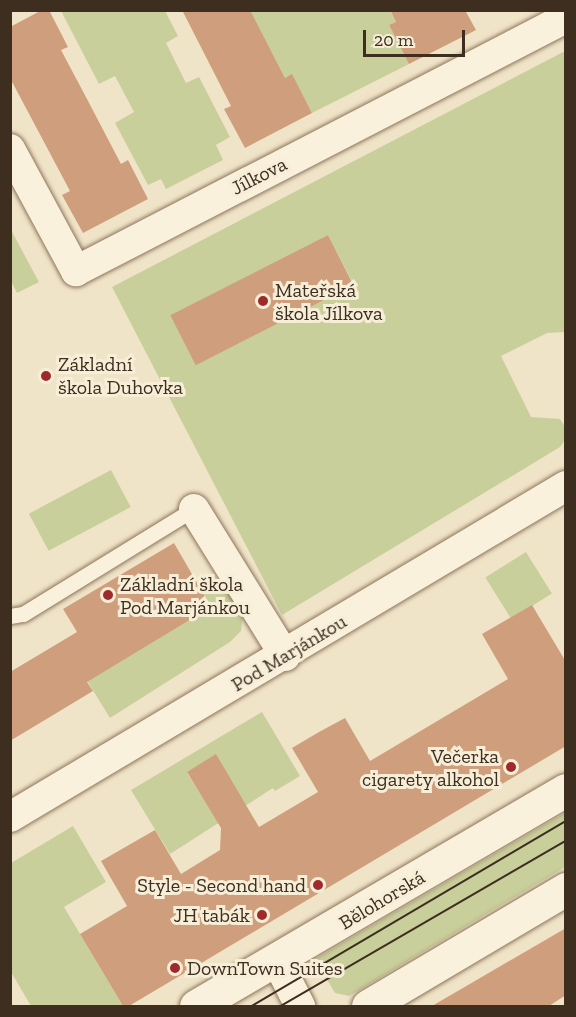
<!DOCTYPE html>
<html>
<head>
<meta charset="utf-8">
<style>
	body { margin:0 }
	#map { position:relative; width:576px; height:1017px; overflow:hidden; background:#f0e4c8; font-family:"Zilla Slab",serif }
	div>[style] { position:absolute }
	.green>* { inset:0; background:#c9cf9b; transform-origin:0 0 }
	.building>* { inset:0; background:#cf9f7d; transform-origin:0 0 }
	.roads { filter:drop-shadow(0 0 2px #8d765c) drop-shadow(0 0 2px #8d765c) }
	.service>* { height:15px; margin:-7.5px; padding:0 7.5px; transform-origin:7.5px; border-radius:7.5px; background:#faf1dc }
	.minor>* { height:30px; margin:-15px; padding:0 15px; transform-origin:15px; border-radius:15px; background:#faf1dc }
	.tertiary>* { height:33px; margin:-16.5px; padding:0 16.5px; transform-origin:16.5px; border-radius:16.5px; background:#faf1dc }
	.tram>* { height:1.5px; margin:-0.75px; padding:0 0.75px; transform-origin:0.75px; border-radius:0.75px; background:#3d2e20 }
	.dots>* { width:16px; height:16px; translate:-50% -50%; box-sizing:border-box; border:3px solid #f7eed8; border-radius:50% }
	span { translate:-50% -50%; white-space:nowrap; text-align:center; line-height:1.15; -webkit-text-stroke:6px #f7eed8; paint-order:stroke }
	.street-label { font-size:20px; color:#3d2e20 }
	.poi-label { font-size:20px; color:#3d2e20 }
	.left { translate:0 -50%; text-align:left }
	.right { translate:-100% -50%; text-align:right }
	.frame { position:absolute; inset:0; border:12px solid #3d2e20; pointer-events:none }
	.scale { position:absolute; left:363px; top:30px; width:102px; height:27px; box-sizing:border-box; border:3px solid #3d2e20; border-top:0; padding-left:8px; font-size:18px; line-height:21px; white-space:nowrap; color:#3d2e20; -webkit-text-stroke:4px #f7eed8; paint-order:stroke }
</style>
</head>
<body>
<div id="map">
	<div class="green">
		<div style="clip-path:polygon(61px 11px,165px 11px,178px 36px,166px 43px,186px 83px,199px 77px,230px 137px,216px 145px,223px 160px,166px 189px,161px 179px,148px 185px,115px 123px,134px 112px,115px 76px,99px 84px)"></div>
		<div style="clip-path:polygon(250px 11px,390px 11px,396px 22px,389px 25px,409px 64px,312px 113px,292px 75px,285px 78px)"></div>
		<div style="clip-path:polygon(evenodd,565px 51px,565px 332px,547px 333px,501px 356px,531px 417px,560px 419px,565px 427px,565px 440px,560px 447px,282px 615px,112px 287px,565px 51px,328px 235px,354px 285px,171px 317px,328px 235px)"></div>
		<div style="clip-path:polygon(10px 228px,39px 282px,17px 293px,11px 281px)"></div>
		<div style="left:111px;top:470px;width:42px;height:93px;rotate:62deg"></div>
		<div style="left:526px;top:552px;width:49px;height:48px;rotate:58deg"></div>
		<div style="clip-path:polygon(217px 580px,223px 584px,243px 615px,241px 631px,230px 642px,110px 718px,86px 679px,211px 607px,198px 583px)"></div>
		<div style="clip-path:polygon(evenodd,262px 712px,300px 776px,275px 791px,273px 788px,170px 854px,131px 790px,262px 712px,187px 773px,234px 784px,205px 801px,187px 773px)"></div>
		<div style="clip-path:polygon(565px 813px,565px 867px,349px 996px,335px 993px,315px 959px)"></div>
		<div style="clip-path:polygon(73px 826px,106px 882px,64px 907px,123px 1006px,31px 1006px,11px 972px,11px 863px)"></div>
	</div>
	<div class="building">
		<div style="clip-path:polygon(42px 10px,49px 10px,68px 47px,61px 50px,87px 99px,121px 164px,128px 160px,148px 199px,83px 233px,62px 195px,70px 191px,10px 78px,10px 27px)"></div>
		<div style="clip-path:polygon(182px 10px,250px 10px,285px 78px,292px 74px,312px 113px,245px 148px,224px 109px,231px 106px)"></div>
		<div style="clip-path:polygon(390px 10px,465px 10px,476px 30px,409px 64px,389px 25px,396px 22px)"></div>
		<div style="left:328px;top:235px;width:56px;height:177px;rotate:63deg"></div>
		<div style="clip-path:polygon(174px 543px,211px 607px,87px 682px,93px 691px,10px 741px,10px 672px,77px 632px,63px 609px)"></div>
		<div style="clip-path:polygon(532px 605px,566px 662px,566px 746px,129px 1006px,123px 1006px,80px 934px,127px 906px,101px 861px,155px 830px,181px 874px,220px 850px,221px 828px,187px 772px,216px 754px,259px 827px,318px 792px,292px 748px,319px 732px,345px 718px,370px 761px,508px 679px,482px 634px)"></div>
		<div style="clip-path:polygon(566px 928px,566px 995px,549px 1006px,432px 1006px)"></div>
	</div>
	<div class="roads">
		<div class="service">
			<div style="left:10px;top:616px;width:13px;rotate:-9deg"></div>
			<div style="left:23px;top:614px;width:201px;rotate:-31.6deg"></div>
		</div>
		<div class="minor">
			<div style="left:10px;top:149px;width:139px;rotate:61.6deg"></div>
			<div style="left:76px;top:271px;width:551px;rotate:-27.31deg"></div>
			<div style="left:194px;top:509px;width:173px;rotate:58.2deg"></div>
			<div style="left:10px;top:817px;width:647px;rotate:-30.77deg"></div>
			<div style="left:277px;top:961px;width:51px;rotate:62.9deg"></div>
		</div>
		<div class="tertiary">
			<div style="left:196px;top:1006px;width:428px;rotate:-30.3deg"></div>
			<div style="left:368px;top:1006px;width:230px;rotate:-30.6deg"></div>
		</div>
	</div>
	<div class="tram">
		<div style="left:252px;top:1006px;width:364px;rotate:-30.5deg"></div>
		<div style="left:281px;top:1006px;width:329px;rotate:-30.1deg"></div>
	</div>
	<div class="dots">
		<div style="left:263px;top:301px;background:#9e2a2b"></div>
		<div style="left:46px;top:376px;background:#9e2a2b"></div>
		<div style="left:108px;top:595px;background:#9e2a2b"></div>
		<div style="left:511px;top:767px;background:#9e2a2b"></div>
		<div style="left:318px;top:885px;background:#9e2a2b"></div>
		<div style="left:262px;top:915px;background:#9e2a2b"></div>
		<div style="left:175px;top:968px;background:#9e2a2b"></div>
	</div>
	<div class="street-label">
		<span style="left:259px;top:176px;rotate:-27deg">Jílkova</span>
		<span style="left:289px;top:653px;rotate:-31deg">Pod Marjánkou</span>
		<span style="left:382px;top:900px;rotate:-31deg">Bělohorská</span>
	</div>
	<div class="poi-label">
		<span class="left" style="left:275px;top:302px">Mateřská<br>škola Jílkova</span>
		<span class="left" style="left:58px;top:376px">Základní<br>škola Duhovka</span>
		<span class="left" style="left:120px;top:596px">Základní škola<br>Pod Marjánkou</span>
		<span class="right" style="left:499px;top:768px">Večerka<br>cigarety alkohol</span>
		<span class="right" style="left:306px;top:885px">Style - Second hand</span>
		<span class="right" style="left:250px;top:915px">JH tabák</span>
		<span class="left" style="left:187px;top:968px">DownTown Suites</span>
	</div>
	<div class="frame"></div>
	<div class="scale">20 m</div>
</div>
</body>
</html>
